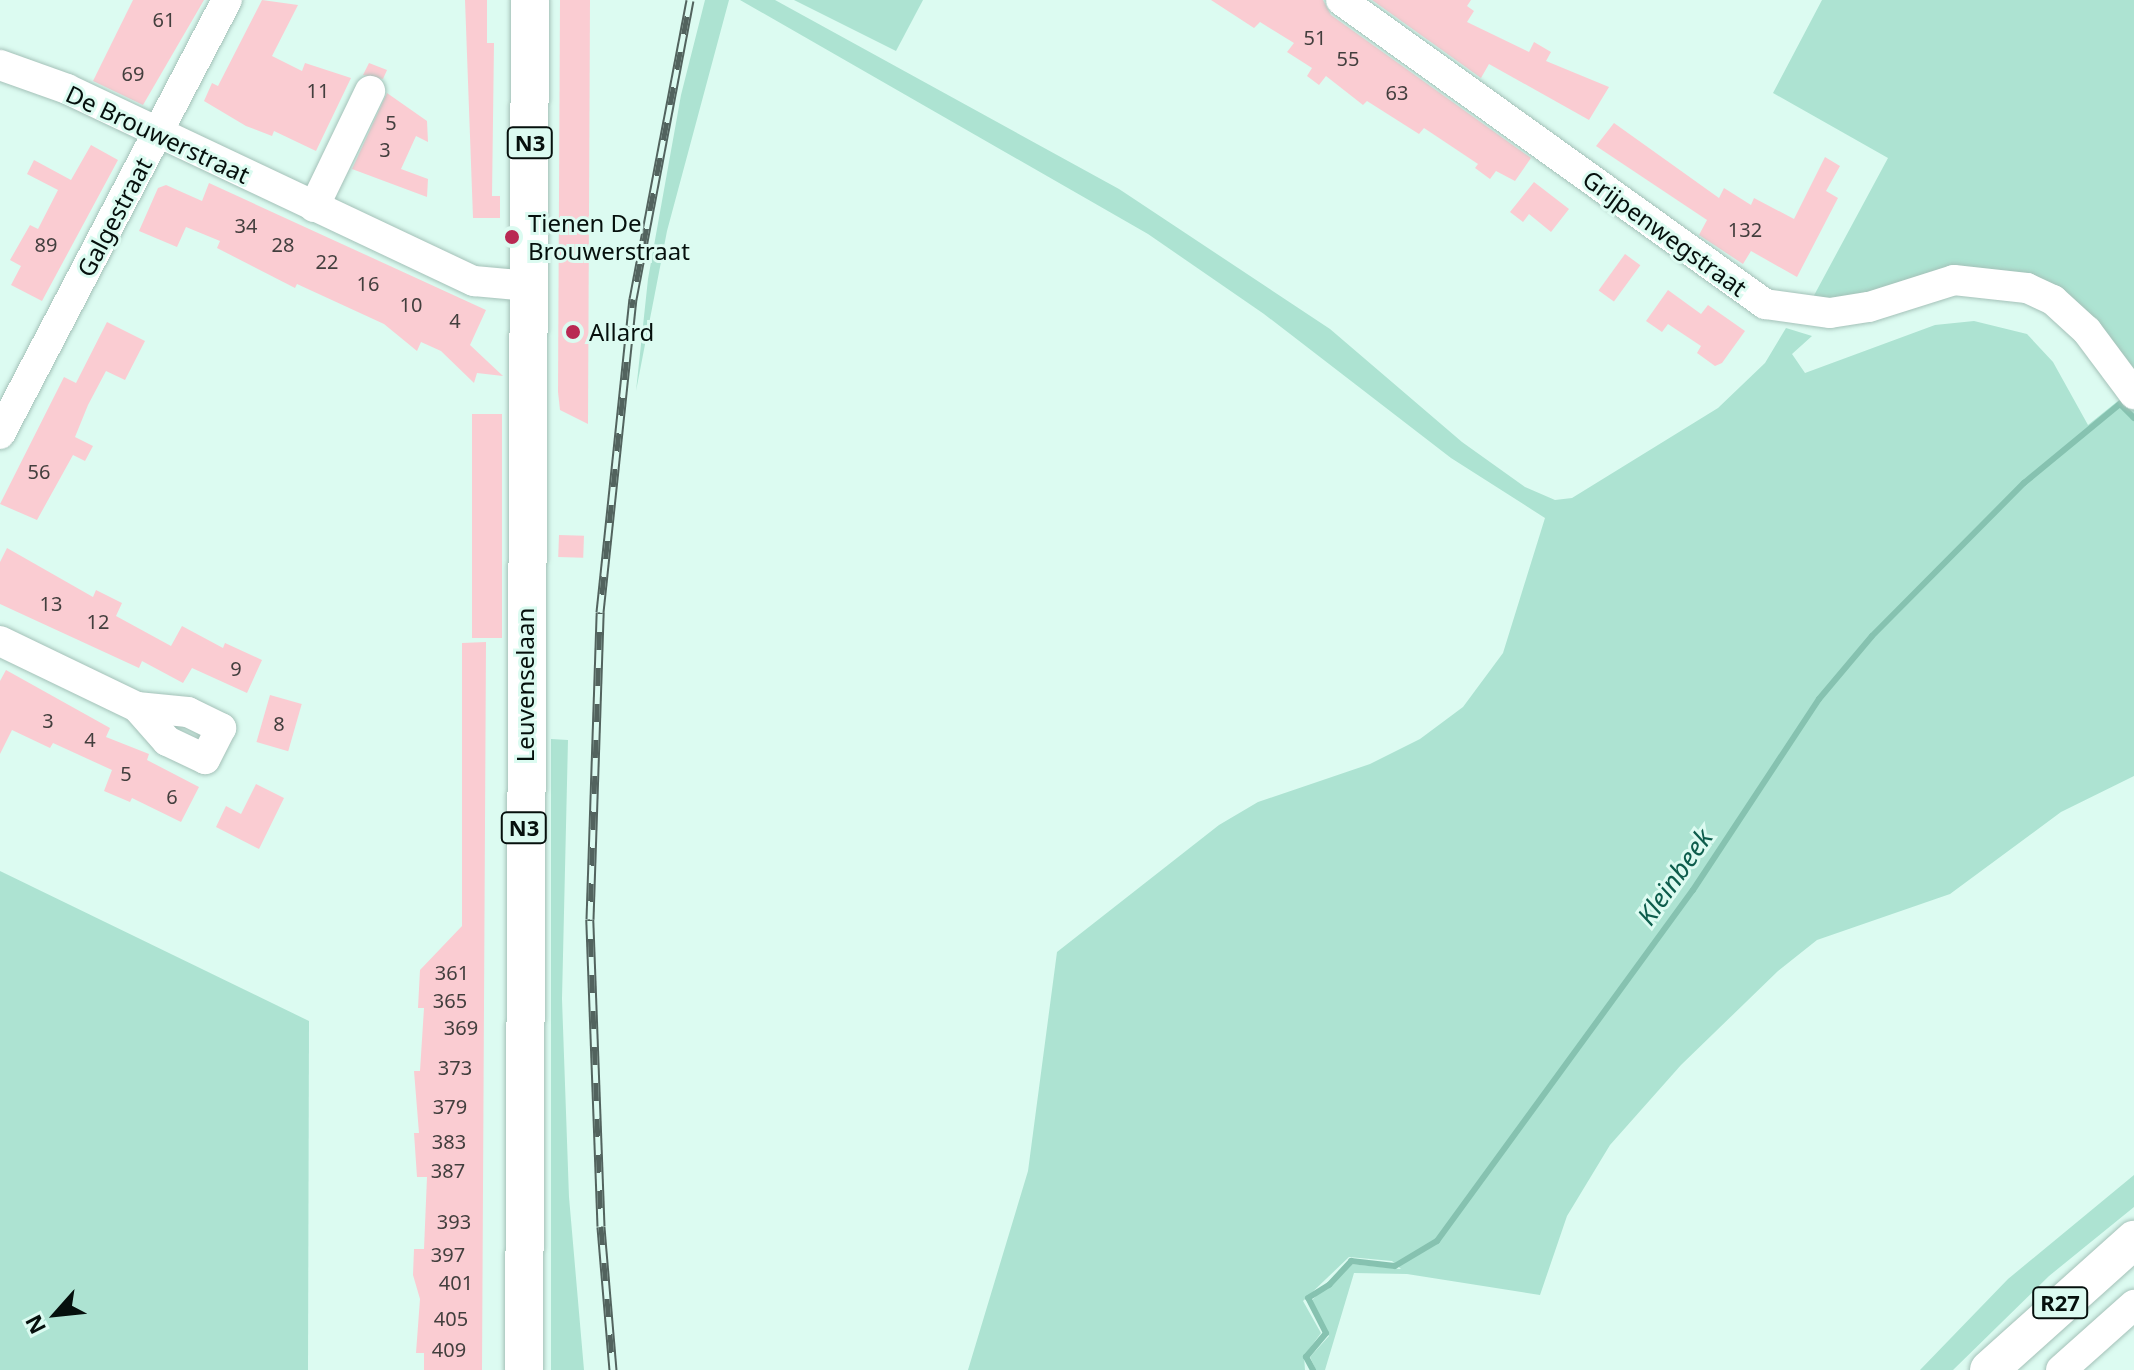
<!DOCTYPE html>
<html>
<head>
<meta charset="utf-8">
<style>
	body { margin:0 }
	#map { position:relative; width:2134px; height:1370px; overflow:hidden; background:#dcfbf1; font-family:"Noto Sans",sans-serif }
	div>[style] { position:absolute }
	.green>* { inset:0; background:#ade3d2 }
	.stream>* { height:6px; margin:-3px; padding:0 3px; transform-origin:3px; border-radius:3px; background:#86c2b0 }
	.building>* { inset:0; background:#faccd2; transform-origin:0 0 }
	.roads { filter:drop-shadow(0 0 2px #a4c1b8) drop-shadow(0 0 2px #a4c1b8) }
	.minor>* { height:30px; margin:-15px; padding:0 15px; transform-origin:15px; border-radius:15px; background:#fff }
	.major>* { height:38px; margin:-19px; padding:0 19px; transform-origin:19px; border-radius:19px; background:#fff }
	.rail>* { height:9px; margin-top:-4.5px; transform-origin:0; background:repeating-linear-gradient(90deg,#dcfbf1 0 18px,#52635e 0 36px); box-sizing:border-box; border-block:2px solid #52635e }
	.dots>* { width:22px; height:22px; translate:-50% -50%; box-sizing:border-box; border:4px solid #dcfbf1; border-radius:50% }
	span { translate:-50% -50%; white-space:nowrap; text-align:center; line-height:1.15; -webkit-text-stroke:6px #dcfbf1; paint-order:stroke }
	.number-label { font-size:20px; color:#433f3e }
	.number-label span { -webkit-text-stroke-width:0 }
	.shield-label span { padding:2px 6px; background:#dcfbf1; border:2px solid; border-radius:6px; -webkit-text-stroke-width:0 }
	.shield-label { font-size:22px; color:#06100d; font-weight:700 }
	.street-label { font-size:24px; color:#06100d }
	.poi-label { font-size:24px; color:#06100d }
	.left { translate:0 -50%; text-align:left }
	.water-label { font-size:26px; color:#0d5d4c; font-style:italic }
	.north { position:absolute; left:16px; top:1274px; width:80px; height:80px; -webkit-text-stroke:6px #dcfbf1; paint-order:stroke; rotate:243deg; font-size:22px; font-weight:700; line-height:32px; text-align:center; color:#06100d }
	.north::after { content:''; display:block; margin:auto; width:28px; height:36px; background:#06100d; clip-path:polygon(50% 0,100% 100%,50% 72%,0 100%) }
</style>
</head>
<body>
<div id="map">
	<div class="green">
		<div style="clip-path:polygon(705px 0,729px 0,667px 231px,636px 391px,648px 279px,681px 95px)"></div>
		<div style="clip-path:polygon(740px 0,775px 0,1119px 189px,1330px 329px,1462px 442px,1525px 487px,1555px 500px,1572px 498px,1718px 408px,1765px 363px,1786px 328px,1812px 336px,1792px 354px,1805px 373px,1935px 325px,1974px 321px,2027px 334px,2053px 362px,2088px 425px,2124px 396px,2134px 410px,2134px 776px,2061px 812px,1950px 894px,1817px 940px,1778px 971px,1681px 1065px,1610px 1145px,1567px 1216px,1540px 1295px,1407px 1274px,1354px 1273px,1325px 1370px,1316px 1370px,1310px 1357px,1329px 1336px,1311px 1301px,1350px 1264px,1401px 1269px,1392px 1261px,1349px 1257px,1303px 1301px,1321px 1333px,1304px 1356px,1305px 1370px,968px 1370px,1028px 1171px,1057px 952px,1219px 825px,1258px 802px,1370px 764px,1420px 739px,1463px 707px,1503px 653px,1545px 518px,1451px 458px,1264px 314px,1148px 234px)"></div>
		<div style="clip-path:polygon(794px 0,923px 0,896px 51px)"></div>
		<div style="clip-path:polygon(1822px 0,2134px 0,2134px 378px,2058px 296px,1903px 288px,1811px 301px,1888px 158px,1773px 93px)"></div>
		<div style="clip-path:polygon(551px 739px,568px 740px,562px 999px,569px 1197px,584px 1370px,551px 1370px)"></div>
		<div style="clip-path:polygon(0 871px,309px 1021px,308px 1370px,0 1370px)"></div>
		<div style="clip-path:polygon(2134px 1175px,2134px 1207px,2049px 1276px,1953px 1370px,1920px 1370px,2008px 1279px)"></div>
	</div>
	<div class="stream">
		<div style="left:1313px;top:1370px;width:15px;rotate:-118deg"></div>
		<div style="left:1306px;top:1357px;width:31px;rotate:-50deg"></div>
		<div style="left:1326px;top:1333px;width:39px;rotate:-117deg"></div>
		<div style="left:1308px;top:1298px;width:25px;rotate:-32deg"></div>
		<div style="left:1329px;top:1285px;width:33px;rotate:-47deg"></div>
		<div style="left:1351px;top:1261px;width:44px;rotate:6.5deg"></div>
		<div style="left:1395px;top:1266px;width:49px;rotate:-30.8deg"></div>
		<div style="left:1437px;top:1241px;width:434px;rotate:-53.9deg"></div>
		<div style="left:1693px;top:890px;width:229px;rotate:-56.6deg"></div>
		<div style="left:1819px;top:699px;width:82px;rotate:-49.9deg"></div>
		<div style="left:1872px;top:636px;width:216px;rotate:-45.2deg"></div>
		<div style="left:2024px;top:483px;width:124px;rotate:-39.5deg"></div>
		<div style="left:2120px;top:404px;width:20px;rotate:45deg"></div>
	</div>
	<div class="building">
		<div style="clip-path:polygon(133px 0,204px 0,143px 105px,93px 81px)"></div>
		<div style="clip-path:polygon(262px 0,298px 5px,272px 56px,302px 71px,305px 63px,351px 78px,316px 151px,274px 131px,272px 136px,246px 126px,204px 101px,212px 83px,218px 86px)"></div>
		<div style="clip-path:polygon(465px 0,487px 0,487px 43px,494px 43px,492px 196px,500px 196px,500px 218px,473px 218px)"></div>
		<div style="clip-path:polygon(560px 0,590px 0,588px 424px,560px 410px,558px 392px)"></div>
		<div style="clip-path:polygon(1211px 0,1323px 0,1331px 15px,1531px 158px,1515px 181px,1496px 171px,1490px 179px,1475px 168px,1478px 164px,1424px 128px,1419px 134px,1367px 101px,1363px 105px,1326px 76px,1319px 85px,1307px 76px,1312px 68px,1287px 52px,1294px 43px,1260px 22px,1254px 28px)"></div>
		<div style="clip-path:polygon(1372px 0,1471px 0,1467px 6px,1474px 11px,1467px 22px,1529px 52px,1534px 42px,1551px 52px,1546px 61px,1609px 87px,1589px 120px,1489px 64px,1481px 78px)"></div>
		<div style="clip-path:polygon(369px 63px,387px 70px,383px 79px,363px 75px)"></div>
		<div style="clip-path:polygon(387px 93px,427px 121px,428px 142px,416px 136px,401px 169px,428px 179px,427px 197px,352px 169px)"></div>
		<div style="clip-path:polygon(1614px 123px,1719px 198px,1724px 188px,1751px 205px,1754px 198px,1794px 219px,1825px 157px,1840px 166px,1826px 191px,1838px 198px,1797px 277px,1751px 251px,1743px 264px,1699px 235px,1707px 220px,1596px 146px)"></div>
		<div style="clip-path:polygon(91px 145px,118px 160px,42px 301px,11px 285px,21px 266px,10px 260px,30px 225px,38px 229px,58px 190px,27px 174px,34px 160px,71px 180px)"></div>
		<div style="clip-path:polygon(1534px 182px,1569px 209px,1551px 232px,1529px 214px,1523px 222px,1510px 212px)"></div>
		<div style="clip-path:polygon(209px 183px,486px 310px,470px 345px,503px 376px,477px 373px,474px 383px,441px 351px,421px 342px,417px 351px,384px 324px,297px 284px,295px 288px,217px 248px,220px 241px,186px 227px,177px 247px,139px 231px,158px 188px,166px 185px,202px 201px)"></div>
		<div style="left:1625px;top:254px;width:19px;height:45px;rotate:36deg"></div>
		<div style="clip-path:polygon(1668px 290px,1701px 314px,1708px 305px,1745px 331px,1722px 363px,1715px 366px,1697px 353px,1701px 346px,1668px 324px,1662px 332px,1646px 321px)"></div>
		<div style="clip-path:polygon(107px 322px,145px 341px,125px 380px,106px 371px,88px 405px,75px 437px,93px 446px,85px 461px,73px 455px,37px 520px,0 504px,64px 377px,76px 383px)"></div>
		<div style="left:472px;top:414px;width:30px;height:224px"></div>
		<div style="left:559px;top:535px;width:25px;height:22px;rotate:2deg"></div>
		<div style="clip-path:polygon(7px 548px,93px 597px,96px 590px,122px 603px,116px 616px,171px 646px,182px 626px,223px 648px,225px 643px,262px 660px,247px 693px,192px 668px,183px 683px,142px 661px,139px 668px,0 604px,0 562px)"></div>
		<div style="clip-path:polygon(486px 642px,482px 1370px,424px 1370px,424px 1353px,416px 1353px,420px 1299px,413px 1275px,414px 1249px,424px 1249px,427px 1177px,417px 1177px,414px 1133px,419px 1133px,414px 1071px,420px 1071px,424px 1008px,418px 1008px,420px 970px,462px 926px,462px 643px)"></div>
		<div style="clip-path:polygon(6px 670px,110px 728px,106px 737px,149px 754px,147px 760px,199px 787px,181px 822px,132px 798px,130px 802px,104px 791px,112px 770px,53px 743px,50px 748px,12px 730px,0 754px,0 681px)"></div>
		<div style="left:270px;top:695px;width:33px;height:49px;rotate:16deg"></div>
		<div style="clip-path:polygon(256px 784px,284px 798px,259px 849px,216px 827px,226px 806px,241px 814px)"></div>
	</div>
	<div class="roads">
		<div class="minor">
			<div style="left:1341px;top:0;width:522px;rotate:35.64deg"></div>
			<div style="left:1765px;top:304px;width:66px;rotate:7.9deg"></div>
			<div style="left:1830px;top:313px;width:39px;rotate:-9deg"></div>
			<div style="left:1869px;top:307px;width:89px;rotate:-17.6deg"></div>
			<div style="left:1954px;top:280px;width:73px;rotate:6.3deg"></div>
			<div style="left:2027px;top:288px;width:29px;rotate:25deg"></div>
			<div style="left:2053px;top:300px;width:46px;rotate:42.4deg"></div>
			<div style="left:2087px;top:331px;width:79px;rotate:53.3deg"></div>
			<div style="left:0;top:65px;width:71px;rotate:19.7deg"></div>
			<div style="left:67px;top:89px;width:450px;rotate:25.3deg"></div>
			<div style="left:474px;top:281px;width:55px;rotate:5.2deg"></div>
			<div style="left:314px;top:207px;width:129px;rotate:-64.2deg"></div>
			<div style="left:0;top:434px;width:490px;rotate:-62.4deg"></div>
			<div style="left:0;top:641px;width:152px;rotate:25.7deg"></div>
			<div style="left:137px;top:707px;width:51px;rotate:5.6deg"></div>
			<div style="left:188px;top:712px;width:37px;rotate:26deg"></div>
			<div style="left:221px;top:728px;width:35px;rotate:117deg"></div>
			<div style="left:205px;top:759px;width:42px;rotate:-154.7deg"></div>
			<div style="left:167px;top:741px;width:45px;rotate:-131.4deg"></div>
			<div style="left:2061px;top:1370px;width:98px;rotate:-41.7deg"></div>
		</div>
		<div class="major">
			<div style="left:524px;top:1370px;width:1370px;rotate:-89.75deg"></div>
			<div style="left:1989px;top:1370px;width:195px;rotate:-41.9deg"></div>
		</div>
	</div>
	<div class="rail">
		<div style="left:613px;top:1370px;width:144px;rotate:-94.8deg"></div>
		<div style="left:601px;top:1226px;width:307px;rotate:-92.1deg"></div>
		<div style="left:590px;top:919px;width:307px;rotate:-88.1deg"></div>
		<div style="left:600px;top:612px;width:315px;rotate:-84deg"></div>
		<div style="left:633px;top:299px;width:304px;rotate:-79.2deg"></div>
	</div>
	<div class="dots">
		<div style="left:512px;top:237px;background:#b92953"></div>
		<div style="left:573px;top:332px;background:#b92953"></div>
	</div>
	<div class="number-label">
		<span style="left:164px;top:19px">61</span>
		<span style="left:1315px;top:37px">51</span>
		<span style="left:1348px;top:58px">55</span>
		<span style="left:133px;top:73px">69</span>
		<span style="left:318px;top:90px">11</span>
		<span style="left:1397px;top:92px">63</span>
		<span style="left:391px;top:122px">5</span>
		<span style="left:385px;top:149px">3</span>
		<span style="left:246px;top:225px">34</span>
		<span style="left:1745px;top:229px">132</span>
		<span style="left:46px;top:244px">89</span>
		<span style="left:283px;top:244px">28</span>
		<span style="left:327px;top:261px">22</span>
		<span style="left:368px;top:283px">16</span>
		<span style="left:411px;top:304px">10</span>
		<span style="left:455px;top:320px">4</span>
		<span style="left:39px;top:471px">56</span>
		<span style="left:51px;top:603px">13</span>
		<span style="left:98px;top:621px">12</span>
		<span style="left:236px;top:668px">9</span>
		<span style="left:48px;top:720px">3</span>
		<span style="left:279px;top:723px">8</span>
		<span style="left:90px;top:739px">4</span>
		<span style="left:126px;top:773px">5</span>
		<span style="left:172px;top:796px">6</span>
		<span style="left:452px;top:972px">361</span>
		<span style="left:450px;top:1000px">365</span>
		<span style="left:461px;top:1027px">369</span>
		<span style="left:455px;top:1067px">373</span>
		<span style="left:450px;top:1106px">379</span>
		<span style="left:449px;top:1141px">383</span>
		<span style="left:448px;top:1170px">387</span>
		<span style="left:454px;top:1221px">393</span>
		<span style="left:448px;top:1254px">397</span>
		<span style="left:456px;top:1282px">401</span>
		<span style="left:451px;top:1318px">405</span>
		<span style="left:449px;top:1349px">409</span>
	</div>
	<div class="shield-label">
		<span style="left:530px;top:143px">N3</span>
		<span style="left:524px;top:828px">N3</span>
		<span style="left:2060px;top:1303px">R27</span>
	</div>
	<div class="street-label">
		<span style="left:158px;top:134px;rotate:25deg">De Brouwerstraat</span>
		<span style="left:114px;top:217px;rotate:-62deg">Galgestraat</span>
		<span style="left:1665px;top:233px;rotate:36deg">Grijpenwegstraat</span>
		<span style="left:525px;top:685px;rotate:-90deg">Leuvenselaan</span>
	</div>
	<div class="poi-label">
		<span class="left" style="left:528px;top:237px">Tienen De<br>Brouwerstraat</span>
		<span class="left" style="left:589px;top:332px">Allard</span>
	</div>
	<div class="water-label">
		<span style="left:1675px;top:877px;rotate:-55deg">Kleinbeek</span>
	</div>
	<div class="north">N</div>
</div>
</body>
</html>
